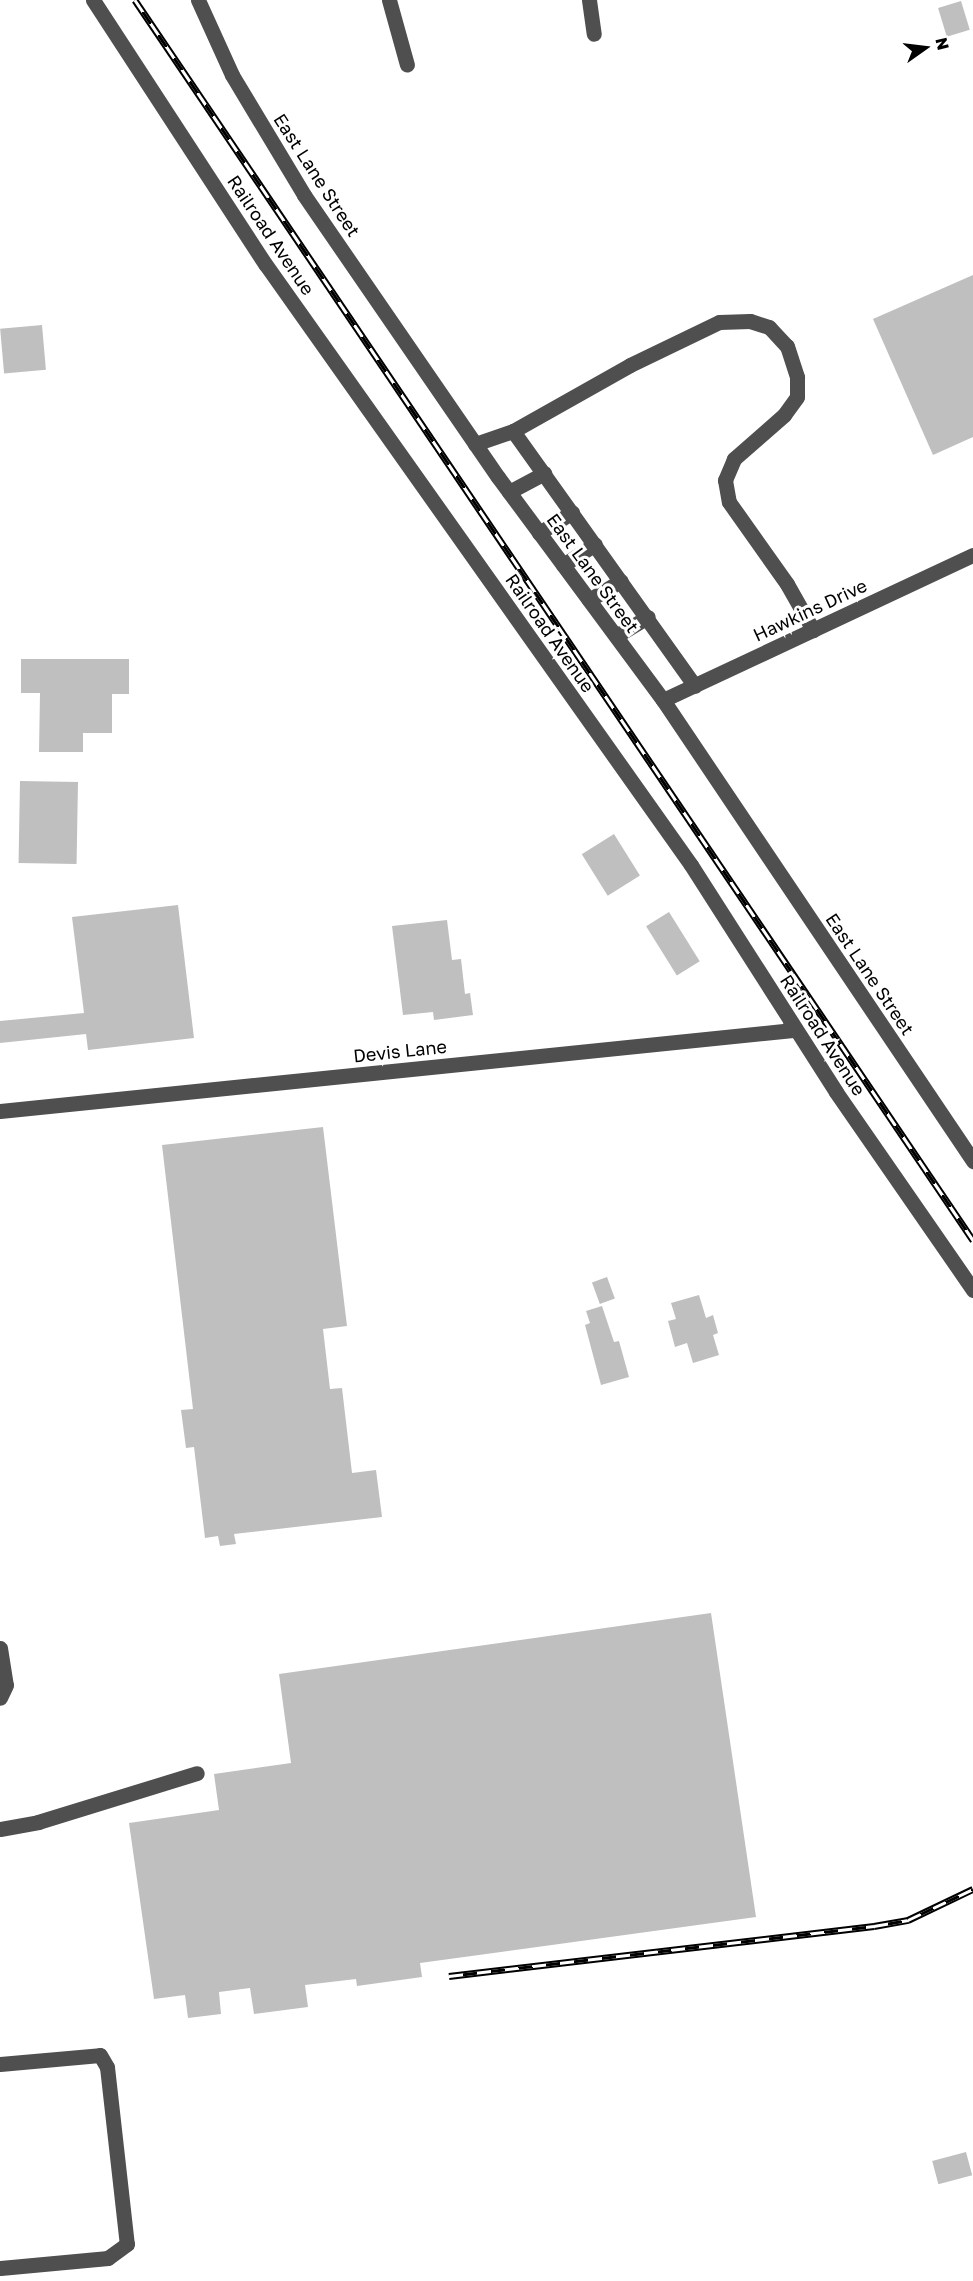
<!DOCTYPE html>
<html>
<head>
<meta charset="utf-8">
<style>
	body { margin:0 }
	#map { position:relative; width:973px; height:2281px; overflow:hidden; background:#fff; font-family:"Golos Text",sans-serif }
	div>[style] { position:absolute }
	.building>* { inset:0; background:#bfbfbf; transform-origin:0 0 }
	.minor>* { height:15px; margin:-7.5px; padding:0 7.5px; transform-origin:7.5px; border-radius:7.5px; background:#4f4f4f }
	.rail>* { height:7px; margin-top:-3.5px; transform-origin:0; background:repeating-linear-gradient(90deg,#fff 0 14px,#000 0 28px); box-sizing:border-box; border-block:2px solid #000 }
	span { translate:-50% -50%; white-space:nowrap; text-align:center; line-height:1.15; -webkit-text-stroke:6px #fff; paint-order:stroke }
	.street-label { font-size:18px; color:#000 }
	.north { position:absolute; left:895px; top:18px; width:60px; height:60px; -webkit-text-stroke:4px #fff; paint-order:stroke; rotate:76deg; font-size:16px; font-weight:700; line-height:24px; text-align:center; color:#000 }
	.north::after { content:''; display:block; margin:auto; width:21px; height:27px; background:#000; clip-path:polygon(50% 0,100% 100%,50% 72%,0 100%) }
</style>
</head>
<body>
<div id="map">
	<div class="building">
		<div style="left:961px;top:1px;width:30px;height:24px;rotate:73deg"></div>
		<div style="clip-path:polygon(973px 275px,973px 437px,933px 455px,873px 319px)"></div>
		<div style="left:42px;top:325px;width:45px;height:42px;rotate:85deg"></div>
		<div style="clip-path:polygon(21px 659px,129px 659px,129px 694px,112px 694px,112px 733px,83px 733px,83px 752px,39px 752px,40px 693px,21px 693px)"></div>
		<div style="left:20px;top:781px;width:58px;height:82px;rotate:1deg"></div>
		<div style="left:614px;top:834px;width:49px;height:38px;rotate:58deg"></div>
		<div style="clip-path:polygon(178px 905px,194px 1038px,88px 1050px,86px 1034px,0 1043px,0 1021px,84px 1013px,72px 917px)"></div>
		<div style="left:669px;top:912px;width:58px;height:27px;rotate:58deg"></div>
		<div style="clip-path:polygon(447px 920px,452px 960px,461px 959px,465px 994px,470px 993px,473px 1015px,434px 1020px,433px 1012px,403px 1015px,392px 926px)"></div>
		<div style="clip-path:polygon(323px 1127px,347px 1326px,323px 1329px,330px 1389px,342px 1388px,352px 1473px,376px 1470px,382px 1517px,234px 1534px,236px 1544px,220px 1546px,218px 1536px,205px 1538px,194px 1447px,186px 1448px,181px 1410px,193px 1409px,162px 1145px)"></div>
		<div style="left:607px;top:1277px;width:23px;height:16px;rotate:70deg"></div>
		<div style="clip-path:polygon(699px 1295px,706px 1318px,713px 1315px,718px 1333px,713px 1335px,719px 1355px,693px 1363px,687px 1343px,675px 1347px,668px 1321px,676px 1319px,671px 1303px)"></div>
		<div style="clip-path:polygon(602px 1306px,614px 1342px,619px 1341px,629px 1377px,601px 1385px,585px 1325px,590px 1323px,586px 1311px)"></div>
		<div style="clip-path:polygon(711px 1613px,756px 1917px,420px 1963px,422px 1977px,357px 1986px,356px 1979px,305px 1985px,308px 2007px,254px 2014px,250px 1988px,219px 1992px,221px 2014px,188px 2018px,185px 1995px,154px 1999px,129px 1823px,219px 1810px,214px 1774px,291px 1763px,279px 1674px)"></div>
		<div style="left:966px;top:2152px;width:24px;height:35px;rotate:75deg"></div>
	</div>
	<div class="minor">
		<div style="left:93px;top:0;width:316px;rotate:56.9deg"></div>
		<div style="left:266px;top:265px;width:735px;rotate:54.69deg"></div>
		<div style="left:691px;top:865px;width:269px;rotate:57.4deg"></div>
		<div style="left:836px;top:1092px;width:241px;rotate:55.3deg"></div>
		<div style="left:198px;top:0;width:82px;rotate:65.6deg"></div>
		<div style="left:232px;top:75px;width:140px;rotate:59deg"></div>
		<div style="left:304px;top:195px;width:342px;rotate:55.5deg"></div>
		<div style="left:498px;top:477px;width:277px;rotate:53.5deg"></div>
		<div style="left:663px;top:700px;width:556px;rotate:56.08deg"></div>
		<div style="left:389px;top:0;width:67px;rotate:74.5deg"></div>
		<div style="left:589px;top:0;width:34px;rotate:82deg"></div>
		<div style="left:513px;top:431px;width:313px;rotate:54.5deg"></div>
		<div style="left:475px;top:444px;width:40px;rotate:-18.9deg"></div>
		<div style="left:513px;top:431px;width:134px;rotate:-29.4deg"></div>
		<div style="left:630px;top:365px;width:99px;rotate:-25.8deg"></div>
		<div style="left:719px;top:322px;width:31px;rotate:-2deg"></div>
		<div style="left:750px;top:321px;width:20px;rotate:18deg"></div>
		<div style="left:769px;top:327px;width:26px;rotate:47deg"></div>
		<div style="left:787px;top:346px;width:33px;rotate:72deg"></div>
		<div style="left:797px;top:377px;width:20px;rotate:90deg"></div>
		<div style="left:797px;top:397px;width:22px;rotate:126deg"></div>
		<div style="left:784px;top:415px;width:67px;rotate:138.7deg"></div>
		<div style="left:734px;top:459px;width:23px;rotate:113deg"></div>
		<div style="left:725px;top:480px;width:22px;rotate:80deg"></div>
		<div style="left:729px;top:502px;width:100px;rotate:54.7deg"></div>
		<div style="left:787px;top:584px;width:53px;rotate:60.5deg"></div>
		<div style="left:509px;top:492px;width:40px;rotate:-28deg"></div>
		<div style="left:539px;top:533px;width:39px;rotate:-32deg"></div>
		<div style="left:563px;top:565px;width:38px;rotate:-33deg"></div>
		<div style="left:589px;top:600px;width:37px;rotate:-31deg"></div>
		<div style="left:616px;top:636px;width:37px;rotate:-31deg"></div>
		<div style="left:663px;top:700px;width:342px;rotate:-25.1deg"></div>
		<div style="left:0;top:1111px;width:797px;rotate:-5.83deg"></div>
		<div style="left:793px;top:1030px;width:9px;rotate:-108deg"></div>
		<div style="left:0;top:1648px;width:37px;rotate:81deg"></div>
		<div style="left:6px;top:1685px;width:14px;rotate:115deg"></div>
		<div style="left:0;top:1829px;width:39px;rotate:-10deg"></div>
		<div style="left:38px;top:1822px;width:166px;rotate:-17.1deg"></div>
		<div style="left:0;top:2064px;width:100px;rotate:-5.1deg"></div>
		<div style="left:100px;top:2055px;width:14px;rotate:60deg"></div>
		<div style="left:107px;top:2067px;width:178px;rotate:83.6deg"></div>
		<div style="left:127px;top:2244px;width:24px;rotate:144deg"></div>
		<div style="left:108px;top:2258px;width:108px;rotate:174.7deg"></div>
	</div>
	<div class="rail">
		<div style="left:135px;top:0;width:1497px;rotate:55.95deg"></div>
		<div style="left:449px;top:1976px;width:428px;rotate:-6.7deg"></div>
		<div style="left:874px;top:1926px;width:35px;rotate:-10deg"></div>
		<div style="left:908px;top:1920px;width:72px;rotate:-25.5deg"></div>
	</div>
	<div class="street-label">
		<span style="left:317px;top:175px;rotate:57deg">East Lane Street</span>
		<span style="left:271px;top:235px;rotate:56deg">Railroad Avenue</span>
		<span style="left:593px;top:573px;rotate:54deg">East Lane Street</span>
		<span style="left:810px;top:610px;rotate:-25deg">Hawkins Drive</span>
		<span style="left:550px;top:633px;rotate:55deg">Railroad Avenue</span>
		<span style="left:870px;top:974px;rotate:56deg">East Lane Street</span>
		<span style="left:823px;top:1035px;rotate:57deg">Railroad Avenue</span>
		<span style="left:400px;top:1051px;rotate:-6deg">Devis Lane</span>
	</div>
	<div class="north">N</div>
</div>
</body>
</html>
